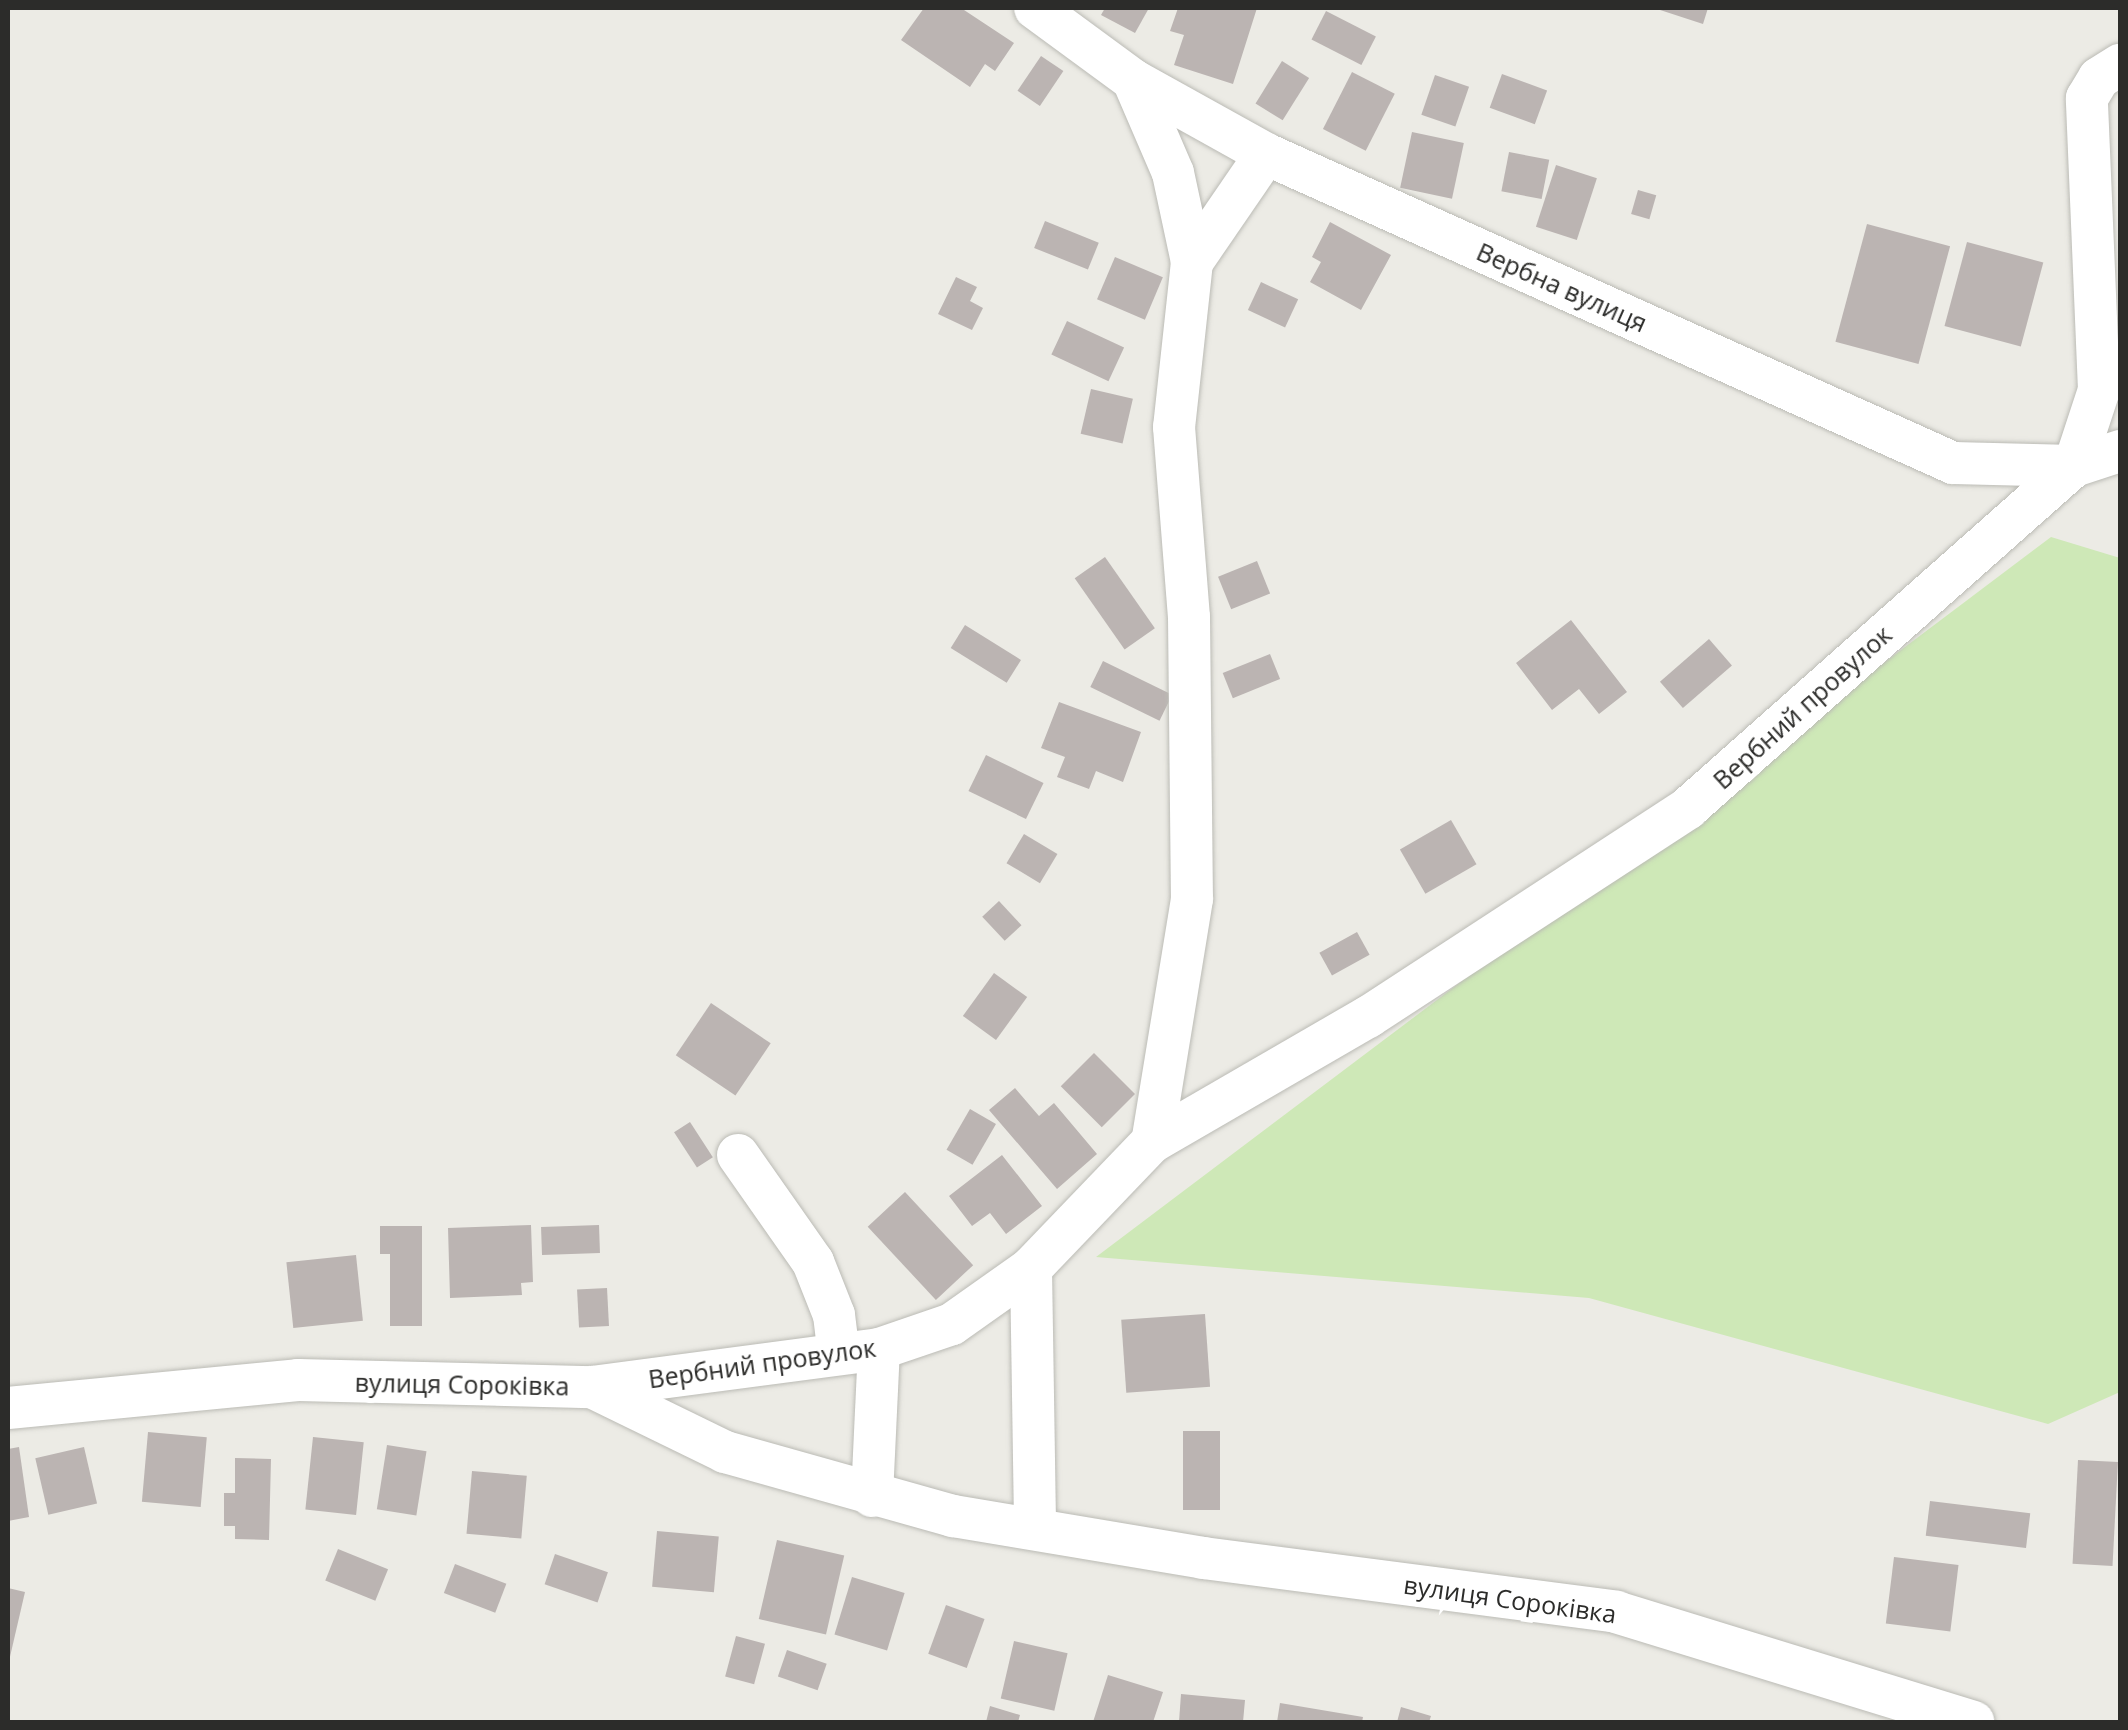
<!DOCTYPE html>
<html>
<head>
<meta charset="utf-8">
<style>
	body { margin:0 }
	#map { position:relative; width:2128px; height:1730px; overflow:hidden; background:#ecebe5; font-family:"Open Sans",sans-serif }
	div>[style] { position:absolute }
	.green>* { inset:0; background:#cee8b7 }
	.building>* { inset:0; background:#bbb4b2; transform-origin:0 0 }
	.roads { filter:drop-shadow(0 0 2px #bbbbb5) drop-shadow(0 0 2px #bbbbb5) }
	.minor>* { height:42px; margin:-21px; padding:0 21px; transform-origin:21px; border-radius:21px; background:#fff }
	span { translate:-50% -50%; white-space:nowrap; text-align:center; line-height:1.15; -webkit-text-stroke:10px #fff; paint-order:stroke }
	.street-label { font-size:25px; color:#2c2c2a }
	.frame { position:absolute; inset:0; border:10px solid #2c2c2a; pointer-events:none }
</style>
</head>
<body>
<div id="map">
	<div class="green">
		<div style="clip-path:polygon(2051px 537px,2120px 558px,2120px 1392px,2048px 1424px,1589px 1298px,1096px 1257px)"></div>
	</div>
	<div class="building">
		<div style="clip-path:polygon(924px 8px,961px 8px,1014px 43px,995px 71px,985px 64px,970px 87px,901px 40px)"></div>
		<div style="clip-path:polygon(1105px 8px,1149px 8px,1135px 33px,1101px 15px)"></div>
		<div style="clip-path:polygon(1178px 8px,1257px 8px,1233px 84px,1174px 65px,1184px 35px,1170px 31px)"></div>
		<div style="clip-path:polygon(1654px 8px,1708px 8px,1703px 24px)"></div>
		<div style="left:1326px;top:11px;width:56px;height:32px;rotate:27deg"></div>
		<div style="left:1041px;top:56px;width:27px;height:42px;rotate:34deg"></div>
		<div style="left:1282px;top:61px;width:32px;height:50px;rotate:32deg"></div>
		<div style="left:1352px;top:72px;width:48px;height:64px;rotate:27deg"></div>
		<div style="left:1502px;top:74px;width:48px;height:36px;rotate:20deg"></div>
		<div style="left:1435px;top:75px;width:36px;height:42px;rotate:19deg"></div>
		<div style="left:1412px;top:132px;width:53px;height:57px;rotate:12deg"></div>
		<div style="left:1509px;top:152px;width:41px;height:40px;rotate:11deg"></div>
		<div style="left:1556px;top:165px;width:43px;height:65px;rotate:18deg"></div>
		<div style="left:1638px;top:190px;width:19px;height:25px;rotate:16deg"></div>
		<div style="left:1045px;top:221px;width:58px;height:29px;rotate:22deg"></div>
		<div style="clip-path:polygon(1330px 222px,1391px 255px,1361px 310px,1310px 282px,1321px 262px,1312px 257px)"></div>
		<div style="left:1867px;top:224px;width:86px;height:122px;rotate:15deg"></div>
		<div style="left:1967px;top:242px;width:79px;height:87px;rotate:15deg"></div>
		<div style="left:1115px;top:257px;width:52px;height:46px;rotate:23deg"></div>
		<div style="clip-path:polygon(956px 277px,977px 287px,970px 301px,983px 308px,972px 330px,938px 314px)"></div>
		<div style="left:1261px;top:282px;width:41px;height:31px;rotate:25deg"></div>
		<div style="left:1067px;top:321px;width:63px;height:37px;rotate:25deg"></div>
		<div style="left:1091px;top:389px;width:43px;height:46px;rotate:13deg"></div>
		<div style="left:1105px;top:557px;width:87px;height:37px;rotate:55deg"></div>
		<div style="left:1257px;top:561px;width:35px;height:42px;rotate:68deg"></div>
		<div style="clip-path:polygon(1571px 620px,1627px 692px,1599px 714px,1579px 689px,1552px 710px,1516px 663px)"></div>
		<div style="left:965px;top:625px;width:66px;height:27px;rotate:32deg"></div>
		<div style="left:1709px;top:639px;width:35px;height:65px;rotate:49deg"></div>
		<div style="left:1270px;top:654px;width:27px;height:51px;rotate:68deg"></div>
		<div style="left:1103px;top:661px;width:77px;height:29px;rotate:26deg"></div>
		<div style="clip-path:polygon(1059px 702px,1141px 732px,1123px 782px,1096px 771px,1089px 789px,1057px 777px,1065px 757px,1041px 748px)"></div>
		<div style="left:986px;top:755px;width:64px;height:40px;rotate:26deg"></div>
		<div style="left:1451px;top:820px;width:51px;height:59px;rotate:60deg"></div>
		<div style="left:1024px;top:834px;width:39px;height:34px;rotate:31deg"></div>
		<div style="left:999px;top:901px;width:33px;height:23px;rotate:47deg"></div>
		<div style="left:1357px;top:932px;width:26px;height:43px;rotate:61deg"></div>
		<div style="left:994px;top:973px;width:41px;height:53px;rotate:36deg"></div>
		<div style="left:711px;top:1003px;width:72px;height:63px;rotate:34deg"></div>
		<div style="left:1094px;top:1053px;width:58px;height:47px;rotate:45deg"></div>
		<div style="clip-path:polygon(1015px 1088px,1039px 1116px,1054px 1103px,1097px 1154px,1057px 1189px,989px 1110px)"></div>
		<div style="left:970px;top:1109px;width:30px;height:47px;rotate:30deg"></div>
		<div style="left:690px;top:1122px;width:42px;height:19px;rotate:57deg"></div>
		<div style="clip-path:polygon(1002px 1155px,1042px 1206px,1006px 1234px,990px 1213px,972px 1226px,949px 1196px)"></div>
		<div style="left:905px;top:1192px;width:100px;height:51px;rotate:47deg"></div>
		<div style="clip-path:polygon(531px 1225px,533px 1282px,521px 1283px,522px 1295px,450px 1298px,448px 1228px)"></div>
		<div style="left:599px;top:1225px;width:28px;height:58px;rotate:88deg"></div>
		<div style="clip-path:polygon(380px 1226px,422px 1226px,422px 1326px,390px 1326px,390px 1254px,380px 1254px)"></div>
		<div style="left:356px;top:1255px;width:66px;height:70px;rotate:84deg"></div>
		<div style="left:607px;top:1288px;width:38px;height:30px;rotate:87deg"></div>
		<div style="left:1205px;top:1314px;width:73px;height:84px;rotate:86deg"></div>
		<div style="left:1183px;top:1431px;width:37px;height:79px"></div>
		<div style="left:148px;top:1432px;width:59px;height:70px;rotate:5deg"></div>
		<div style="left:313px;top:1437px;width:51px;height:73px;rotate:6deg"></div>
		<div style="left:387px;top:1445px;width:40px;height:65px;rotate:9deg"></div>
		<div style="clip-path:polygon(19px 1447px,29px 1517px,8px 1521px,8px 1449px)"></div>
		<div style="left:84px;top:1447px;width:58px;height:50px;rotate:77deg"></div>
		<div style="clip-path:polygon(235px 1458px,271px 1459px,269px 1540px,235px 1539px,235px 1526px,224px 1526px,224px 1493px,235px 1493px)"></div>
		<div style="left:2078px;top:1460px;width:40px;height:104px;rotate:3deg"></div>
		<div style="left:472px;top:1471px;width:55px;height:63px;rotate:5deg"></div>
		<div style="left:1930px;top:1501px;width:101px;height:35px;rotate:7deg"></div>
		<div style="left:657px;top:1531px;width:62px;height:56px;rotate:5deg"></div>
		<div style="left:777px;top:1540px;width:69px;height:81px;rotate:13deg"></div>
		<div style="left:338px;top:1549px;width:54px;height:34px;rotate:22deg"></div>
		<div style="left:555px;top:1554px;width:56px;height:32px;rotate:19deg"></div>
		<div style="left:1894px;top:1557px;width:65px;height:67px;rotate:7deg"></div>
		<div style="left:455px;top:1564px;width:55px;height:31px;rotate:21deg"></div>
		<div style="left:852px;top:1577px;width:55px;height:60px;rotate:17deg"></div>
		<div style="clip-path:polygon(8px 1588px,25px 1592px,9px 1661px,8px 1661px)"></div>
		<div style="left:946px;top:1605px;width:41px;height:52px;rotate:20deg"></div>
		<div style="left:736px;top:1636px;width:30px;height:42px;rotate:15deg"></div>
		<div style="left:1014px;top:1641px;width:55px;height:59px;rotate:13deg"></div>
		<div style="left:787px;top:1650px;width:42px;height:28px;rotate:19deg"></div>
		<div style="clip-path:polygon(1108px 1675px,1163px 1692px,1153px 1722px,1093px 1722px)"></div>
		<div style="clip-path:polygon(1181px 1694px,1245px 1700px,1243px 1722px,1179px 1722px)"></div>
		<div style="clip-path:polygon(1280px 1703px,1363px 1717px,1362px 1722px,1277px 1722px)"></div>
		<div style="clip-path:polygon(990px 1706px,1020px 1715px,1018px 1722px,986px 1722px)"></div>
		<div style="clip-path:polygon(1401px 1707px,1431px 1716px,1429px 1722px,1397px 1722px)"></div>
	</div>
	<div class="roads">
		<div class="minor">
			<div style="left:1035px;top:8px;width:122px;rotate:36.3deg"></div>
			<div style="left:1133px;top:80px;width:152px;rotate:29.1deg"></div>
			<div style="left:1266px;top:154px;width:753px;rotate:24.22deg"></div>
			<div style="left:1953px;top:463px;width:121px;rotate:1.4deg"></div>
			<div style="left:2074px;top:466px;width:48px;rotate:-18.1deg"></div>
			<div style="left:1133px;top:80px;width:101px;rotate:66.7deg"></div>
			<div style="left:1173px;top:173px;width:91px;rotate:77.9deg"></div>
			<div style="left:1192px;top:262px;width:166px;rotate:96.2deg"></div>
			<div style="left:1174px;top:427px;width:191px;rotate:85.5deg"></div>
			<div style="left:1189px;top:617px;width:282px;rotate:89.4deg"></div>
			<div style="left:1192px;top:899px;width:246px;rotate:99.3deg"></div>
			<div style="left:1192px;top:262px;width:131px;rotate:-55.6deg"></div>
			<div style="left:738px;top:1155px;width:131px;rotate:55deg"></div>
			<div style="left:813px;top:1262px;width:57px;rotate:68.4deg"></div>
			<div style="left:834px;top:1315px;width:39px;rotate:83deg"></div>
			<div style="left:1031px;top:1268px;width:260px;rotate:89.1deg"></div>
			<div style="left:592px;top:1387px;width:290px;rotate:-7.5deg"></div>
			<div style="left:879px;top:1349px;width:77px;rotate:-18.9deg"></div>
			<div style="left:952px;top:1324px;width:97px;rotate:-35.3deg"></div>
			<div style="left:1031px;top:1268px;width:175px;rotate:-46.2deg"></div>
			<div style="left:1152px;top:1142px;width:250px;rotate:-30.1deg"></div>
			<div style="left:1368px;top:1017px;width:382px;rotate:-33.1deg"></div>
			<div style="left:1688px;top:808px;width:516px;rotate:-41.54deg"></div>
			<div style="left:2074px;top:466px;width:80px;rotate:-71.8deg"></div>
			<div style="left:2099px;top:390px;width:292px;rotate:-92.4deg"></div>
			<div style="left:2087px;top:98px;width:23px;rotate:-59deg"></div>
			<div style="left:2099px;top:78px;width:25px;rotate:-32deg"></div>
			<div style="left:8px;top:1408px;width:291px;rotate:-5.5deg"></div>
			<div style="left:298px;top:1380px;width:294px;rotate:1.4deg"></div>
			<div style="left:592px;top:1387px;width:148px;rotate:26deg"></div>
			<div style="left:725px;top:1452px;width:237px;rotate:15.7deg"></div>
			<div style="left:953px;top:1516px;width:254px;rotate:9.5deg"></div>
			<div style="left:1203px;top:1558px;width:417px;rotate:7.4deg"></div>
			<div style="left:1616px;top:1612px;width:374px;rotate:17.1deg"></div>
			<div style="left:872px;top:1496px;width:147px;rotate:-87.3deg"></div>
		</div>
	</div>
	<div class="street-label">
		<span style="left:1562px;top:287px;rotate:24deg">Вербна вулиця</span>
		<span style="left:1802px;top:707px;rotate:-42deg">Вербний провулок</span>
		<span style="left:762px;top:1363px;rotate:-8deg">Вербний провулок</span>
		<span style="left:462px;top:1384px;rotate:1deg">вулиця Сороківка</span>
		<span style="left:1510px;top:1599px;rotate:8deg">вулиця Сороківка</span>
	</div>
	<div class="frame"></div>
</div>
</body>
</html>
